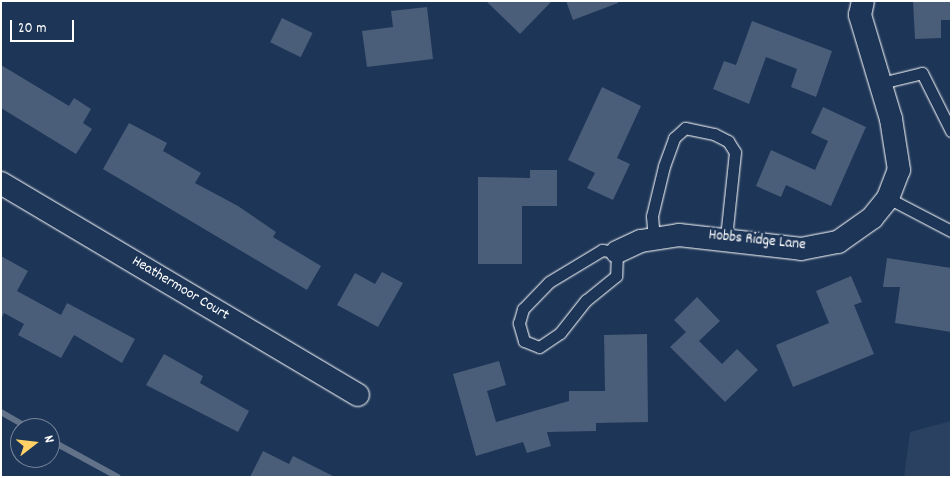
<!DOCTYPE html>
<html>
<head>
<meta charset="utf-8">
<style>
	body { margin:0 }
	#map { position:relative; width:952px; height:478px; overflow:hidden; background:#1d3557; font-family:Dekko,sans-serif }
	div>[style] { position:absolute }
	.built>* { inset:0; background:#2a4161 }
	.stream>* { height:6px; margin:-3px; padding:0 3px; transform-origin:3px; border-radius:3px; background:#617289 }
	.building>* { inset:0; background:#4a5d79; transform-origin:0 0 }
	.roads { filter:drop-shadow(0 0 1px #fff) drop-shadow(0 0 1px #fff) }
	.lane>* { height:11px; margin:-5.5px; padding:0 5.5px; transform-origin:5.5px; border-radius:5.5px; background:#1d3557 }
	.street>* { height:22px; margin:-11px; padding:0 11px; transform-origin:11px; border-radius:11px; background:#1d3557 }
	span { translate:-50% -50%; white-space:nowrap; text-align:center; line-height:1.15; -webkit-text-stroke:5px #1d3557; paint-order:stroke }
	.street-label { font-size:15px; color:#fff }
	.frame { position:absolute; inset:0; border:2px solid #fff; pointer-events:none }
	.north { position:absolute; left:10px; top:418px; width:50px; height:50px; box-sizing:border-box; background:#1d3557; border:1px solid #77869a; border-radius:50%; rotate:74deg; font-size:14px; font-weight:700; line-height:20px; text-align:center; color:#fff }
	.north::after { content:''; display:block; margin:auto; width:18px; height:22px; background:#ffd166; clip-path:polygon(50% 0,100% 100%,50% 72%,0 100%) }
	.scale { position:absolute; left:10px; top:20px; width:64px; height:22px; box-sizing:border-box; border:2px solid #fff; border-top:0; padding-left:6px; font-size:15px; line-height:18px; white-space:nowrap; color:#fff; -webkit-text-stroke:4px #1d3557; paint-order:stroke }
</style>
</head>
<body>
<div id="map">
	<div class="built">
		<div style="clip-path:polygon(951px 421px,951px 477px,904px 477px,910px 432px)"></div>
	</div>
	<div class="stream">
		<div style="left:1px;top:412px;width:32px;rotate:30deg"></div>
		<div style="left:50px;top:440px;width:77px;rotate:28.6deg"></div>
	</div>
	<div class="building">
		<div style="clip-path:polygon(486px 1px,552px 1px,520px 34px)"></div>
		<div style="clip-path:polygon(566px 1px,618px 1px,618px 3px,573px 20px)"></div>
		<div style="clip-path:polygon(913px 1px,951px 1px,951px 20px,941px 20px,941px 38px,915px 39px)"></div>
		<div style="clip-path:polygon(427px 7px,433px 59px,367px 67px,362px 31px,393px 27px,391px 11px)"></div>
		<div style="left:282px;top:18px;width:34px;height:27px;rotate:26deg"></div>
		<div style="clip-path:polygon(752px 21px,832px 51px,816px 97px,791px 87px,797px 69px,766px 57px,749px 104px,713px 89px,724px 61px,736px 65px)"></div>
		<div style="clip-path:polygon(1px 65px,69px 106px,74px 98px,91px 109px,83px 123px,92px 129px,76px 154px,1px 108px)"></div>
		<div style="clip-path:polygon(602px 87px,641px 106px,617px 158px,630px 164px,613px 200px,587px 188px,595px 173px,568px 160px)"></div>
		<div style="clip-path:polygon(823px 107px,866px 127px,831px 206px,786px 185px,781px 197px,756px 186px,771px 150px,815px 170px,828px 141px,811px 133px)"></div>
		<div style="clip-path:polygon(129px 123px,167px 143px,163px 151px,201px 173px,195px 183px,238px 206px,276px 232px,273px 237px,321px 266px,307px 290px,103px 169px)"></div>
		<div style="clip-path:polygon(530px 170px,557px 170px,557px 206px,522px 206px,522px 264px,478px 264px,478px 177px,530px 178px)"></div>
		<div style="clip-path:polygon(1px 256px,28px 271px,17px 291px,61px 315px,67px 303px,135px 339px,122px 363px,74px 335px,61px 358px,18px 335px,24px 324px,4px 313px,1px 319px)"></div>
		<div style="clip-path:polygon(887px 258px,951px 268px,951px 332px,895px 323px,900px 287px,883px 287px)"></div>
		<div style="clip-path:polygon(382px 272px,403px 283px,378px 327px,337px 305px,355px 273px,375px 284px)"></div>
		<div style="clip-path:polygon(851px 276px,862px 302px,854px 305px,874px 354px,793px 387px,776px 345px,829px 323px,816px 291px)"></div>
		<div style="clip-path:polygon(697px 297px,720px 321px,699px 341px,722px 364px,737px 349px,758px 370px,725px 402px,670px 347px,686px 332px,674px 320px)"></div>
		<div style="clip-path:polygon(647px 334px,648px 422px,596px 423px,596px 431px,547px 432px,551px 446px,527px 453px,523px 442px,476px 456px,453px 374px,499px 361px,506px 385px,487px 391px,496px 422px,569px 401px,569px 391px,605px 391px,604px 335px)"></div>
		<div style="clip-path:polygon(164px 354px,203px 376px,200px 383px,249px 411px,238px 432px,146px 385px)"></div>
		<div style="clip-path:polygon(263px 451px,289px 464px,293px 456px,335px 477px,250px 477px)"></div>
	</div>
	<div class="roads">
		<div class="lane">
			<div style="left:881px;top:83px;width:42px;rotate:-13.7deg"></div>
			<div style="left:922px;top:73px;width:65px;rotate:63.4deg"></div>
			<div style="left:888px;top:198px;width:71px;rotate:27.6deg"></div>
			<div style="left:654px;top:239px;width:23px;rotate:-95deg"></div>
			<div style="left:652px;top:216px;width:51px;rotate:-76.5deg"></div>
			<div style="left:664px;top:166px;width:30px;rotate:-70deg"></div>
			<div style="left:674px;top:138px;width:15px;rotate:-42deg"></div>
			<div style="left:685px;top:128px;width:30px;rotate:12deg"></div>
			<div style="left:714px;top:134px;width:16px;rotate:27deg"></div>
			<div style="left:728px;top:141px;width:13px;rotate:58deg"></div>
			<div style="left:735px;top:152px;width:85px;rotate:96deg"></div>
			<div style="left:602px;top:250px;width:15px;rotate:8deg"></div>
			<div style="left:617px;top:252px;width:24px;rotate:92deg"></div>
			<div style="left:616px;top:276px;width:38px;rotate:141deg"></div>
			<div style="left:586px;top:300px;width:42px;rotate:128.2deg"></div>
			<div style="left:560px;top:333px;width:25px;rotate:146deg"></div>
			<div style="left:539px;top:347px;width:16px;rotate:-158deg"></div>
			<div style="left:524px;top:341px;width:19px;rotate:-106deg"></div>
			<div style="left:519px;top:323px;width:15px;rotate:-74deg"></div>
			<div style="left:523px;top:309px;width:37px;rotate:-46deg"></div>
			<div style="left:549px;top:282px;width:62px;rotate:-31.1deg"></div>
		</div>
		<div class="street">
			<div style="left:1px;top:183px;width:415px;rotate:30.7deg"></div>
			<div style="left:617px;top:252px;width:26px;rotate:-25deg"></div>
			<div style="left:641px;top:241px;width:38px;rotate:-9deg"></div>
			<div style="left:679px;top:235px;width:123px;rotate:6.5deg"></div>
			<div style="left:801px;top:249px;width:38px;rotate:-11deg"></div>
			<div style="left:838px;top:242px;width:42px;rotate:-35.2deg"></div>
			<div style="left:872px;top:218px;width:26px;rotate:-51deg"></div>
			<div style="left:888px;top:198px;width:30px;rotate:-69deg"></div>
			<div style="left:899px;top:170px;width:52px;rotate:-98.9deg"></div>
			<div style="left:891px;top:119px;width:109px;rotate:-106.6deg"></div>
			<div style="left:860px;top:15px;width:14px;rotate:-78deg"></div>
		</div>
	</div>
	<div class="street-label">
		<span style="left:757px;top:241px;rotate:6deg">Hobbs Ridge Lane</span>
		<span style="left:180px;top:289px;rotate:31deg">Heathermoor Court</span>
	</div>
	<div class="frame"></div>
	<div class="north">N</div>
	<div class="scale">20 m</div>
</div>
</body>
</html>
